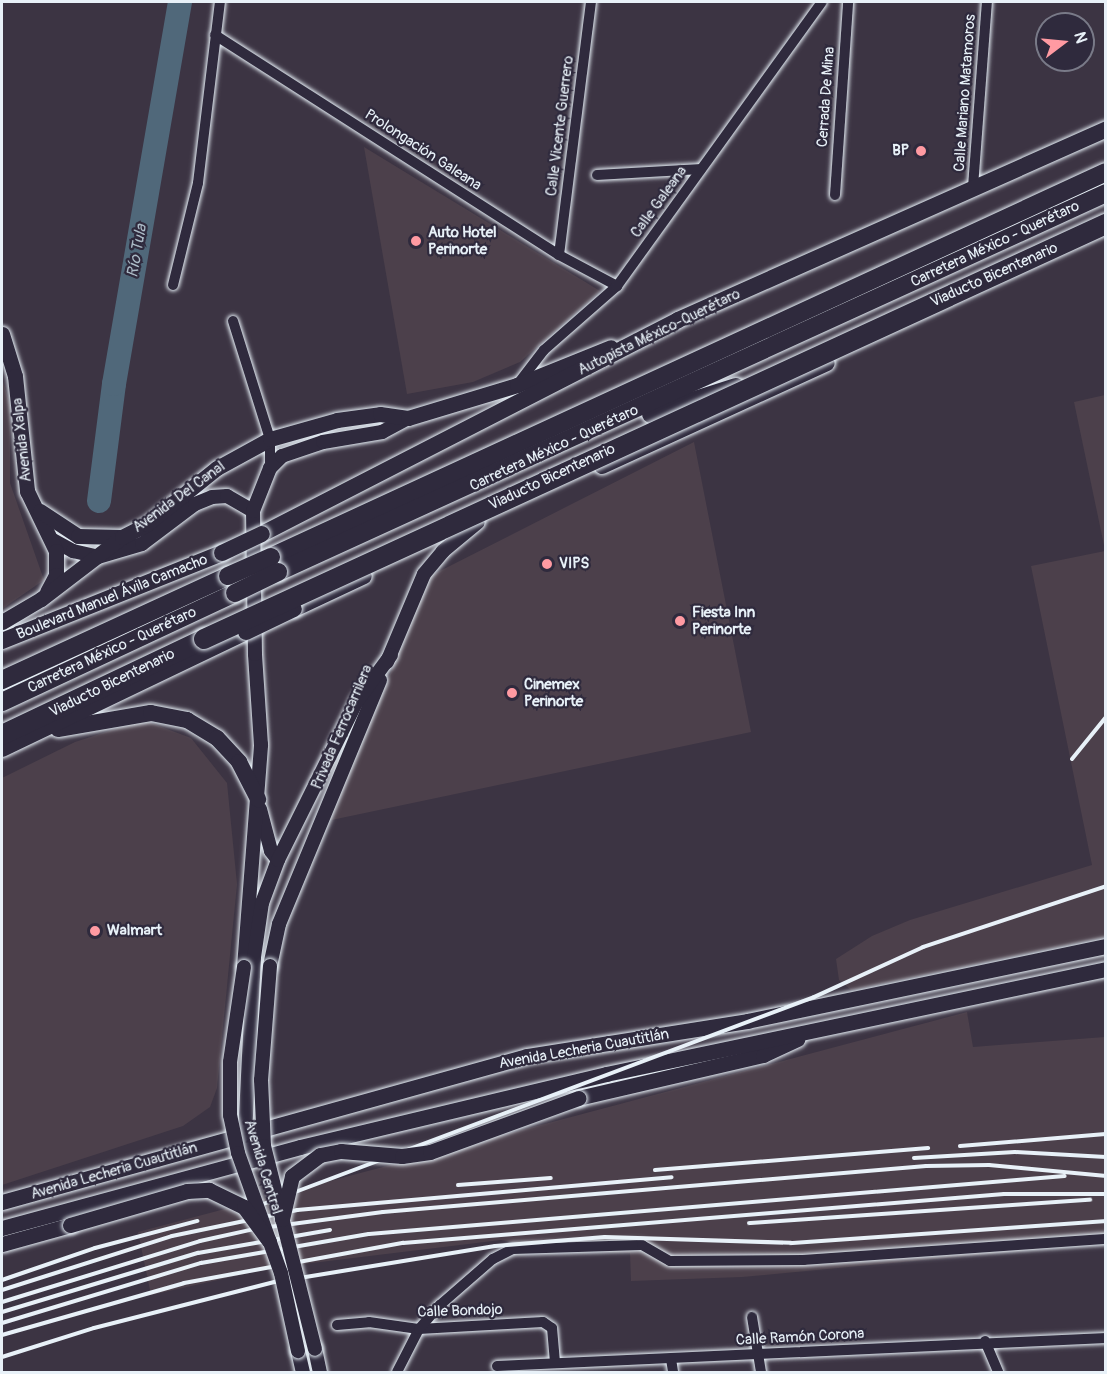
<!DOCTYPE html>
<html>
<head>
<meta charset="utf-8">
<style>
	body { margin:0 }
	#map { position:relative; width:1107px; height:1374px; overflow:hidden; background:#3c3443; font-family:Pangolin,sans-serif }
	div>[style] { position:absolute }
	.built>* { inset:0; background:#4c404b }
	.river>* { height:24px; margin:-12px; padding:0 12px; transform-origin:12px; border-radius:12px; background:#50687a }
	.roads { filter:drop-shadow(0 0 2px #e8f1f8) drop-shadow(0 0 2px #e8f1f8) }
	.minor>* { height:10px; margin:-5px; padding:0 5px; transform-origin:5px; border-radius:5px; background:#2f2a3d }
	.tertiary>* { height:14px; margin:-7px; padding:0 7px; transform-origin:7px; border-radius:7px; background:#2f2a3d }
	.secondary>* { height:15px; margin:-7.5px; padding:0 7.5px; transform-origin:7.5px; border-radius:7.5px; background:#2f2a3d }
	.primary>* { height:16px; margin:-8px; padding:0 8px; transform-origin:8px; border-radius:8px; background:#2f2a3d }
	.trunk>* { height:18px; margin:-9px; padding:0 9px; transform-origin:9px; border-radius:9px; background:#2f2a3d }
	.motorway>* { height:20px; margin:-10px; padding:0 10px; transform-origin:10px; border-radius:10px; background:#2f2a3d }
	.rail>* { height:4px; margin:-2px; padding:0 2px; transform-origin:2px; border-radius:2px; background:#e8f1f8 }
	.bridges { filter:drop-shadow(0 0 2px #e8f1f8) drop-shadow(0 0 2px #e8f1f8) }
	.tertiary-bridge>* { height:14px; margin:-7px; padding:0 7px; transform-origin:7px; border-radius:7px; background:#2f2a3d }
	.secondary-bridge>* { height:15px; margin:-7.5px; padding:0 7.5px; transform-origin:7.5px; border-radius:7.5px; background:#2f2a3d }
	.primary-bridge>* { height:16px; margin:-8px; padding:0 8px; transform-origin:8px; border-radius:8px; background:#2f2a3d }
	.trunk-bridge>* { height:18px; margin:-9px; padding:0 9px; transform-origin:9px; border-radius:9px; background:#2f2a3d }
	.motorway-bridge>* { height:20px; margin:-10px; padding:0 10px; transform-origin:10px; border-radius:10px; background:#2f2a3d }
	.dots>* { width:16px; height:16px; translate:-50% -50%; box-sizing:border-box; border:3px solid #2f2a3d; border-radius:50% }
	span { translate:-50% -50%; white-space:nowrap; text-align:center; line-height:1.15; -webkit-text-stroke:4.5px #2f2a3d; paint-order:stroke }
	.street-label { font-size:15px; color:#e8f1f8 }
	.poi-label { font-size:15px; color:#e8f1f8; font-weight:700 }
	.right { translate:-100% -50%; text-align:right }
	.left { translate:0 -50%; text-align:left }
	.water-label { font-size:16px; color:#abbac6; font-style:italic }
	.frame { position:absolute; inset:0; border:3px solid #e8f1f8; pointer-events:none }
	.north { position:absolute; left:1035px; top:12px; width:60px; height:60px; box-sizing:border-box; background:#2f2a3d; border:2px solid #797a88; border-radius:50%; rotate:74deg; font-size:16px; font-weight:700; line-height:24px; text-align:center; color:#e8f1f8 }
	.north::after { content:''; display:block; margin:auto; width:21px; height:27px; background:#ff9aa2; clip-path:polygon(50% 0,100% 100%,50% 72%,0 100%) }
</style>
</head>
<body>
<div id="map">
	<div class="built">
		<div style="clip-path:polygon(364px 147px,600px 291px,520px 362px,473px 382px,407px 394px)"></div>
		<div style="clip-path:polygon(2px 378px,10px 405px,10px 483px,44px 580px,2px 609px)"></div>
		<div style="clip-path:polygon(1105px 395px,1106px 395px,1105px 550px,1074px 402px)"></div>
		<div style="clip-path:polygon(694px 442px,751px 732px,322px 822px,382px 695px,425px 584px,432px 575px)"></div>
		<div style="clip-path:polygon(1105px 551px,1105px 937px,851px 990px,839px 980px,836px 959px,872px 936px,910px 920px,1092px 865px,1031px 566px)"></div>
		<div style="clip-path:polygon(143px 720px,191px 738px,227px 783px,237px 884px,217px 1088px,210px 1107px,183px 1126px,2px 1185px,2px 778px,75px 742px)"></div>
		<div style="clip-path:polygon(967px 1012px,973px 1047px,1105px 1037px,1105px 1243px,742px 1277px,631px 1281px,630px 1253px,562px 1250px,501px 1240px,271px 1268px,151px 1295px,138px 1232px)"></div>
	</div>
	<div class="river">
		<div style="left:99px;top:501px;width:118px;rotate:-82.7deg"></div>
		<div style="left:114px;top:384px;width:388px;rotate:-80.2deg"></div>
	</div>
	<div class="roads">
		<div class="minor">
			<div style="left:215px;top:35px;width:408px;rotate:32.6deg"></div>
			<div style="left:559px;top:255px;width:66px;rotate:28.1deg"></div>
			<div style="left:597px;top:175px;width:104px;rotate:-3.3deg"></div>
			<div style="left:973px;top:187px;width:186px;rotate:-85.7deg"></div>
			<div style="left:835px;top:195px;width:193px;rotate:-86.1deg"></div>
			<div style="left:559px;top:255px;width:255px;rotate:-82.8deg"></div>
			<div style="left:173px;top:285px;width:105px;rotate:-76.2deg"></div>
			<div style="left:198px;top:183px;width:182px;rotate:-83.1deg"></div>
			<div style="left:233px;top:321px;width:124px;rotate:72.6deg"></div>
			<div style="left:270px;top:439px;width:29px;rotate:90deg"></div>
			<div style="left:517px;top:385px;width:44px;rotate:-52.4deg"></div>
			<div style="left:544px;top:350px;width:97px;rotate:-41.2deg"></div>
			<div style="left:617px;top:286px;width:350px;rotate:-54.2deg"></div>
			<div style="left:752px;top:1317px;width:56px;rotate:80.7deg"></div>
			<div style="left:337px;top:1325px;width:32px;rotate:-5deg"></div>
			<div style="left:369px;top:1322px;width:50px;rotate:8deg"></div>
			<div style="left:419px;top:1329px;width:124px;rotate:-3.2deg"></div>
			<div style="left:543px;top:1322px;width:11px;rotate:34deg"></div>
			<div style="left:552px;top:1328px;width:35px;rotate:85deg"></div>
			<div style="left:985px;top:1341px;width:34px;rotate:67deg"></div>
			<div style="left:671px;top:1359px;width:13px;rotate:81deg"></div>
			<div style="left:497px;top:1366px;width:610px;rotate:-2.63deg"></div>
			<div style="left:397px;top:1372px;width:48px;rotate:-62.9deg"></div>
			<div style="left:419px;top:1329px;width:32px;rotate:-49deg"></div>
			<div style="left:440px;top:1305px;width:70px;rotate:-41deg"></div>
			<div style="left:493px;top:1259px;width:22px;rotate:-27deg"></div>
			<div style="left:513px;top:1249px;width:129px;rotate:-1.8deg"></div>
			<div style="left:642px;top:1245px;width:32px;rotate:30deg"></div>
			<div style="left:670px;top:1261px;width:134px;rotate:-0.4deg"></div>
			<div style="left:804px;top:1260px;width:303px;rotate:-4deg"></div>
		</div>
		<div class="tertiary">
			<div style="left:53px;top:540px;width:23px;rotate:29deg"></div>
			<div style="left:73px;top:551px;width:26px;rotate:13deg"></div>
			<div style="left:98px;top:557px;width:46px;rotate:-16.5deg"></div>
			<div style="left:142px;top:544px;width:66px;rotate:-37deg"></div>
			<div style="left:195px;top:504px;width:18px;rotate:-22deg"></div>
			<div style="left:212px;top:497px;width:15px;rotate:-4deg"></div>
			<div style="left:227px;top:496px;width:30px;rotate:30deg"></div>
			<div style="left:387px;top:662px;width:95px;rotate:-67.2deg"></div>
			<div style="left:424px;top:574px;width:30px;rotate:-50deg"></div>
			<div style="left:443px;top:551px;width:45px;rotate:-39.6deg"></div>
			<div style="left:260px;top:809px;width:43px;rotate:75.3deg"></div>
			<div style="left:271px;top:851px;width:11px;rotate:52deg"></div>
			<div style="left:270px;top:966px;width:43px;rotate:-77.9deg"></div>
			<div style="left:279px;top:924px;width:264px;rotate:-67.5deg"></div>
			<div style="left:244px;top:967px;width:223px;rotate:-85.6deg"></div>
			<div style="left:261px;top:745px;width:91px;rotate:-93.8deg"></div>
			<div style="left:255px;top:654px;width:143px;rotate:-90.8deg"></div>
			<div style="left:253px;top:511px;width:46px;rotate:-68.4deg"></div>
			<div style="left:270px;top:468px;width:17px;rotate:-45deg"></div>
			<div style="left:282px;top:456px;width:43px;rotate:-18.9deg"></div>
			<div style="left:323px;top:442px;width:60px;rotate:-9.6deg"></div>
			<div style="left:382px;top:432px;width:30px;rotate:-28deg"></div>
			<div style="left:251px;top:1160px;width:26px;rotate:-103deg"></div>
			<div style="left:245px;top:1135px;width:178px;rotate:-87.1deg"></div>
			<div style="left:254px;top:957px;width:55px;rotate:-81.6deg"></div>
			<div style="left:262px;top:903px;width:46px;rotate:-69.6deg"></div>
			<div style="left:278px;top:860px;width:178px;rotate:-63.6deg"></div>
			<div style="left:357px;top:701px;width:57px;rotate:-53.5deg"></div>
			<div style="left:315px;top:1349px;width:24px;rotate:78deg"></div>
			<div style="left:298px;top:1351px;width:22px;rotate:77deg"></div>
		</div>
		<div class="secondary">
			<div style="left:2px;top:334px;width:44px;rotate:72.8deg"></div>
			<div style="left:15px;top:376px;width:116px;rotate:84deg"></div>
			<div style="left:27px;top:491px;width:67px;rotate:64.2deg"></div>
			<div style="left:56px;top:551px;width:24px;rotate:90deg"></div>
			<div style="left:56px;top:575px;width:19px;rotate:118deg"></div>
			<div style="left:40px;top:511px;width:45px;rotate:33.3deg"></div>
			<div style="left:78px;top:536px;width:44px;rotate:1.3deg"></div>
			<div style="left:2px;top:622px;width:45px;rotate:-30.5deg"></div>
			<div style="left:41px;top:599px;width:102px;rotate:-37.4deg"></div>
			<div style="left:122px;top:537px;width:28px;rotate:-27deg"></div>
			<div style="left:147px;top:524px;width:90px;rotate:-38.7deg"></div>
			<div style="left:217px;top:468px;width:60px;rotate:-28.7deg"></div>
			<div style="left:270px;top:439px;width:70px;rotate:-15.8deg"></div>
			<div style="left:337px;top:420px;width:43px;rotate:-7.9deg"></div>
			<div style="left:380px;top:414px;width:28px;rotate:8deg"></div>
			<div style="left:408px;top:418px;width:114px;rotate:-16.8deg"></div>
			<div style="left:517px;top:385px;width:101px;rotate:-22deg"></div>
			<div style="left:578px;top:1098px;width:190px;rotate:-13.1deg"></div>
			<div style="left:763px;top:1055px;width:38px;rotate:-25deg"></div>
			<div style="left:2px;top:1202px;width:545px;rotate:-15.54deg"></div>
			<div style="left:527px;top:1056px;width:223px;rotate:-9deg"></div>
			<div style="left:747px;top:1021px;width:367px;rotate:-11.8deg"></div>
			<div style="left:2px;top:1228px;width:309px;rotate:-15.2deg"></div>
			<div style="left:300px;top:1147px;width:315px;rotate:-13.4deg"></div>
			<div style="left:606px;top:1074px;width:511px;rotate:-11.86deg"></div>
			<div style="left:2px;top:1244px;width:71px;rotate:-15.6deg"></div>
		</div>
		<div class="primary">
			<div style="left:602px;top:466px;width:247px;rotate:-24.6deg"></div>
			<div style="left:262px;top:534px;width:468px;rotate:-27.2deg"></div>
			<div style="left:678px;top:320px;width:469px;rotate:-24deg"></div>
			<div style="left:294px;top:609px;width:77px;rotate:-25.2deg"></div>
			<div style="left:2px;top:641px;width:237px;rotate:-21.8deg"></div>
			<div style="left:58px;top:729px;width:94px;rotate:-9.8deg"></div>
			<div style="left:151px;top:713px;width:37px;rotate:11deg"></div>
			<div style="left:187px;top:720px;width:35px;rotate:31deg"></div>
			<div style="left:217px;top:738px;width:33px;rotate:47deg"></div>
			<div style="left:239px;top:762px;width:42px;rotate:62.8deg"></div>
			<div style="left:2px;top:749px;width:271px;rotate:-25.6deg"></div>
		</div>
		<div class="trunk">
			<div style="left:651px;top:414px;width:89px;rotate:-17.6deg"></div>
			<div style="left:271px;top:557px;width:919px;rotate:-24.75deg"></div>
			<div style="left:278px;top:572px;width:911px;rotate:-24.59deg"></div>
			<div style="left:2px;top:680px;width:249px;rotate:-24.7deg"></div>
			<div style="left:2px;top:702px;width:257px;rotate:-25.1deg"></div>
		</div>
		<div class="motorway">
			<div style="left:2px;top:735px;width:224px;rotate:-25.4deg"></div>
		</div>
	</div>
	<div class="rail">
		<div style="left:1072px;top:759px;width:54px;rotate:-51deg"></div>
		<div style="left:960px;top:1146px;width:146px;rotate:-4.7deg"></div>
		<div style="left:914px;top:1158px;width:101px;rotate:-3.4deg"></div>
		<div style="left:1015px;top:1152px;width:91px;rotate:3.1deg"></div>
		<div style="left:655px;top:1170px;width:274px;rotate:-4.6deg"></div>
		<div style="left:458px;top:1185px;width:93px;rotate:-4.3deg"></div>
		<div style="left:242px;top:1212px;width:611px;rotate:-20.6deg"></div>
		<div style="left:814px;top:997px;width:120px;rotate:-24.6deg"></div>
		<div style="left:923px;top:947px;width:193px;rotate:-18.4deg"></div>
		<div style="left:749px;top:1223px;width:342px;rotate:-3.9deg"></div>
		<div style="left:2px;top:1280px;width:98px;rotate:-19deg"></div>
		<div style="left:95px;top:1248px;width:106px;rotate:-14.8deg"></div>
		<div style="left:2px;top:1290px;width:178px;rotate:-17.6deg"></div>
		<div style="left:172px;top:1236px;width:128px;rotate:-11.7deg"></div>
		<div style="left:297px;top:1210px;width:376px;rotate:-5deg"></div>
		<div style="left:2px;top:1302px;width:207px;rotate:-17.1deg"></div>
		<div style="left:200px;top:1241px;width:55px;rotate:-12.5deg"></div>
		<div style="left:254px;top:1229px;width:130px;rotate:-7.5deg"></div>
		<div style="left:383px;top:1212px;width:545px;rotate:-4.84deg"></div>
		<div style="left:926px;top:1166px;width:63px;rotate:-0.9deg"></div>
		<div style="left:989px;top:1165px;width:118px;rotate:5.4deg"></div>
		<div style="left:2px;top:1312px;width:205px;rotate:-16.8deg"></div>
		<div style="left:198px;top:1253px;width:134px;rotate:-9.9deg"></div>
		<div style="left:2px;top:1323px;width:208px;rotate:-16.8deg"></div>
		<div style="left:201px;top:1263px;width:170px;rotate:-9.8deg"></div>
		<div style="left:369px;top:1234px;width:698px;rotate:-4.76deg"></div>
		<div style="left:2px;top:1335px;width:189px;rotate:-15.9deg"></div>
		<div style="left:184px;top:1283px;width:223px;rotate:-10.4deg"></div>
		<div style="left:403px;top:1243px;width:603px;rotate:-4.66deg"></div>
		<div style="left:1004px;top:1194px;width:102px"></div>
		<div style="left:2px;top:1357px;width:96px;rotate:-17.5deg"></div>
		<div style="left:94px;top:1328px;width:187px;rotate:-14.3deg"></div>
		<div style="left:275px;top:1282px;width:223px;rotate:-9.3deg"></div>
		<div style="left:495px;top:1246px;width:110px;rotate:-4.7deg"></div>
		<div style="left:605px;top:1237px;width:186px;rotate:1.8deg"></div>
		<div style="left:791px;top:1243px;width:316px;rotate:-4deg"></div>
	</div>
	<div class="bridges">
		<div class="tertiary-bridge">
			<div style="left:270px;top:966px;width:114px;rotate:94.5deg"></div>
			<div style="left:261px;top:1080px;width:66px;rotate:87.4deg"></div>
			<div style="left:264px;top:1146px;width:209px;rotate:75.9deg"></div>
			<div style="left:244px;top:967px;width:96px;rotate:98.4deg"></div>
			<div style="left:230px;top:1062px;width:53px;rotate:90deg"></div>
			<div style="left:230px;top:1115px;width:39px;rotate:78deg"></div>
			<div style="left:238px;top:1153px;width:127px;rotate:70.3deg"></div>
			<div style="left:281px;top:1273px;width:80px;rotate:77.7deg"></div>
		</div>
		<div class="secondary-bridge">
			<div style="left:282px;top:1219px;width:44px;rotate:-76.9deg"></div>
			<div style="left:292px;top:1176px;width:35px;rotate:-37deg"></div>
			<div style="left:320px;top:1155px;width:21px;rotate:-11deg"></div>
			<div style="left:341px;top:1151px;width:61px;rotate:4.7deg"></div>
			<div style="left:402px;top:1156px;width:28px;rotate:-8deg"></div>
			<div style="left:430px;top:1152px;width:158px;rotate:-20deg"></div>
			<div style="left:70px;top:1225px;width:122px;rotate:-16.2deg"></div>
			<div style="left:187px;top:1191px;width:22px;rotate:-3deg"></div>
			<div style="left:209px;top:1190px;width:39px;rotate:26deg"></div>
			<div style="left:244px;top:1207px;width:42px;rotate:53.7deg"></div>
		</div>
		<div class="primary-bridge">
			<div style="left:222px;top:553px;width:44px;rotate:-25.4deg"></div>
			<div style="left:246px;top:632px;width:53px;rotate:-25.6deg"></div>
		</div>
		<div class="trunk-bridge">
			<div style="left:228px;top:576px;width:47px;rotate:-23.8deg"></div>
			<div style="left:235px;top:593px;width:48px;rotate:-26deg"></div>
		</div>
		<div class="motorway-bridge">
			<div style="left:204px;top:639px;width:993px;rotate:-24.71deg"></div>
		</div>
	</div>
	<div class="dots">
		<div style="left:921px;top:151px;background:#ff9aa2"></div>
		<div style="left:416px;top:241px;background:#ff9aa2"></div>
		<div style="left:547px;top:564px;background:#ff9aa2"></div>
		<div style="left:680px;top:621px;background:#ff9aa2"></div>
		<div style="left:512px;top:693px;background:#ff9aa2"></div>
		<div style="left:95px;top:931px;background:#ff9aa2"></div>
	</div>
	<div class="street-label">
		<span style="left:965px;top:93px;rotate:-86deg">Calle Mariano Matamoros</span>
		<span style="left:826px;top:97px;rotate:-86deg">Cerrada De Mina</span>
		<span style="left:560px;top:126px;rotate:-83deg">Calle Vicente Guerrero</span>
		<span style="left:423px;top:150px;rotate:33deg">Prolongación Galeana</span>
		<span style="left:659px;top:202px;rotate:-54deg">Calle Galeana</span>
		<span style="left:995px;top:244px;rotate:-25deg">Carretera México - Querétaro</span>
		<span style="left:994px;top:275px;rotate:-24deg">Viaducto Bicentenario</span>
		<span style="left:659px;top:332px;rotate:-26deg">Autopista México-Querétaro</span>
		<span style="left:22px;top:440px;rotate:-96deg">Avenida Xalpa</span>
		<span style="left:554px;top:448px;rotate:-25deg">Carretera México - Querétaro</span>
		<span style="left:552px;top:477px;rotate:-25deg">Viaducto Bicentenario</span>
		<span style="left:179px;top:497px;rotate:-36deg">Avenida Del Canal</span>
		<span style="left:112px;top:597px;rotate:-22deg">Boulevard Manuel Ávila Camacho</span>
		<span style="left:112px;top:650px;rotate:-25deg">Carretera México - Querétaro</span>
		<span style="left:112px;top:683px;rotate:-26deg">Viaducto Bicentenario</span>
		<span style="left:342px;top:727px;rotate:-67deg">Privada Ferrocarrilera</span>
		<span style="left:584px;top:1049px;rotate:-10deg">Avenida Lecheria Cuautitlán</span>
		<span style="left:263px;top:1167px;rotate:73deg">Avenida Central</span>
		<span style="left:114px;top:1171px;rotate:-16deg">Avenida Lecheria Cuautitlán</span>
		<span style="left:460px;top:1311px;rotate:-2deg">Calle Bondojo</span>
		<span style="left:800px;top:1337px;rotate:-3deg">Calle Ramón Corona</span>
	</div>
	<div class="poi-label">
		<span class="right" style="left:909px;top:151px">BP</span>
		<span class="left" style="left:428px;top:241px">Auto Hotel<br>Perinorte</span>
		<span class="left" style="left:559px;top:564px">VIPS</span>
		<span class="left" style="left:692px;top:621px">Fiesta Inn<br>Perinorte</span>
		<span class="left" style="left:524px;top:693px">Cinemex<br>Perinorte</span>
		<span class="left" style="left:107px;top:931px">Walmart</span>
	</div>
	<div class="water-label">
		<span style="left:137px;top:251px;rotate:-80deg">Río Tula</span>
	</div>
	<div class="frame"></div>
	<div class="north">N</div>
</div>
</body>
</html>
